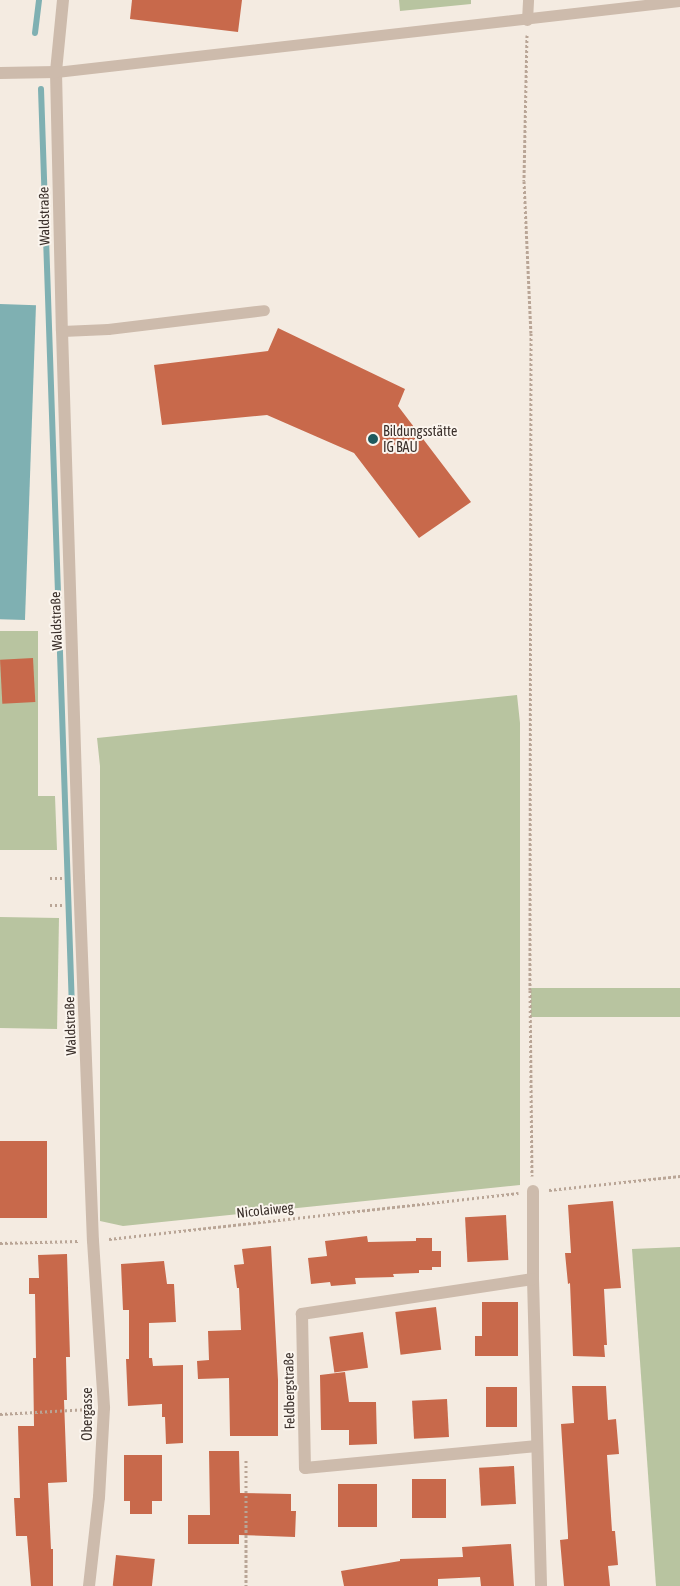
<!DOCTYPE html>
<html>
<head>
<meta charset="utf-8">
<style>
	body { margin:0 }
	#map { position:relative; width:680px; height:1586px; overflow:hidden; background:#f4ebe1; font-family:"Asap Condensed",sans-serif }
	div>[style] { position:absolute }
	.green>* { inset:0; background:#b8c4a0; transform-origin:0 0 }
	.water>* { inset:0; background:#7fb0b2; transform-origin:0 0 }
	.stream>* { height:6px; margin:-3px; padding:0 3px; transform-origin:3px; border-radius:3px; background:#7fb0b2 }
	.building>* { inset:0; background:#c8694b; transform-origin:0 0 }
	.path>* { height:3px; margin-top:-1.5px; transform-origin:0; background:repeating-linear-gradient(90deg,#b9a596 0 2.5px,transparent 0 5px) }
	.lane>* { height:11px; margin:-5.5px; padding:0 5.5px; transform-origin:5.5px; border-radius:5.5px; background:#cdbbac }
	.street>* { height:12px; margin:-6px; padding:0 6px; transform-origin:6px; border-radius:6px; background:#cdbbac }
	.dots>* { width:14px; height:14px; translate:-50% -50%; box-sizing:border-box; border:2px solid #fbf5ee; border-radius:50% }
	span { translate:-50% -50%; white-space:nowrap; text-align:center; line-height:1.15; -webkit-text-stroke:4px #fbf5ee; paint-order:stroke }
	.street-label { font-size:14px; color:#3b302b }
	.poi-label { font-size:14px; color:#3b302b }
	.left { translate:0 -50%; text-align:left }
</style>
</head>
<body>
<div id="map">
	<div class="green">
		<div style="clip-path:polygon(399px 0,471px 0,471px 4px,400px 11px)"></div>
		<div style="clip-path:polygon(0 631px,38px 631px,38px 796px,55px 796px,57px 850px,0 850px)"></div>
		<div style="clip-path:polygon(517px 695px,520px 723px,520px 1185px,123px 1226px,100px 1221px,100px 766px,97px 738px)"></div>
		<div style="left:0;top:917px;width:59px;height:111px;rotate:1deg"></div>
		<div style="left:680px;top:988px;width:29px;height:149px;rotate:90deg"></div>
		<div style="clip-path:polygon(680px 1247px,680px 1586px,656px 1586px,632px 1249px)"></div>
	</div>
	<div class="water">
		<div style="left:0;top:304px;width:36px;height:315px;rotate:2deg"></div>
	</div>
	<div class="stream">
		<div style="left:35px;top:33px;width:33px;rotate:-83deg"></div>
		<div style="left:41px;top:89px;width:922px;rotate:88.07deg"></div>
	</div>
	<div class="building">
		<div style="clip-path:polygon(132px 0,242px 0,238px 32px,130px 19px)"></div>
		<div style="clip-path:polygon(278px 328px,405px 389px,398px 406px,471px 502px,419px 538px,354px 453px,267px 415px,162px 425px,154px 365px,268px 351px)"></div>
		<div style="left:33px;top:658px;width:44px;height:33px;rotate:87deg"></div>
		<div style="left:0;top:1141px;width:47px;height:77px"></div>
		<div style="clip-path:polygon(613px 1201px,621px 1288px,604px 1289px,607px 1345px,604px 1345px,605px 1357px,573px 1356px,570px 1283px,568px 1284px,565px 1253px,571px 1253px,568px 1205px)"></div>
		<div style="left:506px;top:1215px;width:45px;height:41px;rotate:87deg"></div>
		<div style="clip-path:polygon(367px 1236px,368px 1242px,416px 1241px,416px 1238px,432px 1238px,432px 1251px,441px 1251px,441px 1267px,432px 1267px,432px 1270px,419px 1270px,419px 1273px,393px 1274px,394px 1277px,355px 1278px,356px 1284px,331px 1286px,330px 1282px,311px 1284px,308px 1258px,327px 1256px,325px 1241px)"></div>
		<div style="clip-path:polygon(271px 1246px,278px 1380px,278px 1436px,230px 1436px,229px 1378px,198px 1379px,197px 1361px,209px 1360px,208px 1331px,241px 1330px,239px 1288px,237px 1288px,234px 1265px,244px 1264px,242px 1249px)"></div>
		<div style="clip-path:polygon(67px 1254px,70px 1357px,66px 1357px,67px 1400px,64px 1400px,67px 1482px,48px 1483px,51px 1549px,53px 1549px,53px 1586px,31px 1586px,27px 1536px,16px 1536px,14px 1498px,20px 1498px,18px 1426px,34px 1426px,33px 1358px,36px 1358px,35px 1294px,29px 1294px,29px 1278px,39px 1278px,38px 1255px)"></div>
		<div style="clip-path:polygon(164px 1261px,167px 1284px,174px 1284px,176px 1322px,149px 1323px,149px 1358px,152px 1358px,153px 1366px,183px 1365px,183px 1443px,166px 1444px,165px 1417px,162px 1417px,162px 1404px,128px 1406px,126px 1359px,129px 1359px,129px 1310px,123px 1310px,121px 1264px)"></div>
		<div style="clip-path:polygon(482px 1302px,518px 1302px,518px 1356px,475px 1356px,475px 1336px,482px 1336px)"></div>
		<div style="left:436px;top:1307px;width:43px;height:41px;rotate:83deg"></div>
		<div style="left:363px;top:1332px;width:36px;height:34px;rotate:82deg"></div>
		<div style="clip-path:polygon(345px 1372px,349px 1402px,376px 1402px,377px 1444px,349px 1445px,349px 1430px,321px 1430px,320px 1375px)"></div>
		<div style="clip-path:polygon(572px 1386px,606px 1386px,608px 1420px,616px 1419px,619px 1454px,607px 1455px,612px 1531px,615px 1531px,618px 1565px,608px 1566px,610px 1586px,564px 1586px,560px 1540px,568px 1539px,568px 1535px,561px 1424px,574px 1423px)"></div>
		<div style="left:486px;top:1387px;width:31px;height:40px"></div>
		<div style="left:447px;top:1399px;width:38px;height:35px;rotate:87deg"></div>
		<div style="clip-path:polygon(209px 1451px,239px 1451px,240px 1493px,291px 1494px,291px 1511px,296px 1511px,295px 1537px,239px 1535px,239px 1544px,188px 1544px,188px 1515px,210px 1515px)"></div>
		<div style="clip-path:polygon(124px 1455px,162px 1455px,162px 1501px,152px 1501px,152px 1514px,130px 1514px,130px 1501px,124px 1501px)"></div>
		<div style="left:514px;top:1466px;width:38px;height:35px;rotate:87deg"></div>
		<div style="left:412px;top:1479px;width:34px;height:39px"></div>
		<div style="left:338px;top:1484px;width:39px;height:43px"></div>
		<div style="clip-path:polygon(511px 1544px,514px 1586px,481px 1586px,480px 1577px,438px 1579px,438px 1586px,344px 1586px,341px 1571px,400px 1561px,400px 1559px,463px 1557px,462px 1547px)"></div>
		<div style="left:116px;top:1555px;width:39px;height:31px;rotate:6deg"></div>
	</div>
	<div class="path">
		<div style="left:527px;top:35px;width:146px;rotate:91.2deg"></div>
		<div style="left:524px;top:181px;width:152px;rotate:87.4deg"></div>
		<div style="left:531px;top:333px;width:657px;rotate:90.09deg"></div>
		<div style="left:530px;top:990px;width:186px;rotate:89.4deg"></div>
		<div style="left:50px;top:878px;width:14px"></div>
		<div style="left:50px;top:905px;width:14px"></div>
		<div style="left:549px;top:1190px;width:132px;rotate:-6.1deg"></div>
		<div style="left:109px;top:1239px;width:412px;rotate:-6.4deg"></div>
		<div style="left:0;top:1243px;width:78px;rotate:-1.5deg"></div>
		<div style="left:0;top:1414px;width:89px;rotate:-3.2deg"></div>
		<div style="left:246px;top:1460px;width:126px;rotate:90deg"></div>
	</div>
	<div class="lane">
		<div style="left:527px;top:20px;width:20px;rotate:-87deg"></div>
		<div style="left:56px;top:72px;width:628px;rotate:-6.49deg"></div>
		<div style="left:62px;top:331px;width:46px;rotate:-2.5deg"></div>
		<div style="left:108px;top:329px;width:157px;rotate:-6.9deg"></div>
	</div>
	<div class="street">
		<div style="left:63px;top:0;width:72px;rotate:95.6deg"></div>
		<div style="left:56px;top:72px;width:259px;rotate:88.7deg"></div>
		<div style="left:62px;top:331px;width:547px;rotate:88.22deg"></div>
		<div style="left:79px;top:878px;width:363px;rotate:87.8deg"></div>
		<div style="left:93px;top:1241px;width:167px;rotate:86.2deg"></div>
		<div style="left:104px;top:1408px;width:89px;rotate:93.2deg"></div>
		<div style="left:99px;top:1497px;width:90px;rotate:96.4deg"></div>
		<div style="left:0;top:73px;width:56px;rotate:-1deg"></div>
		<div style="left:533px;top:1191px;width:88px;rotate:90deg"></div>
		<div style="left:533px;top:1279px;width:307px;rotate:88.5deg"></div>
		<div style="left:533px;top:1279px;width:234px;rotate:171.4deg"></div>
		<div style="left:302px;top:1314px;width:154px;rotate:88.9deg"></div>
		<div style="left:305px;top:1468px;width:233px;rotate:-5.4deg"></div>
	</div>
	<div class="dots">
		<div style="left:373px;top:439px;background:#1f5a5e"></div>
	</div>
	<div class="street-label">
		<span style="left:44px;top:216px;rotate:-91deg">Waldstraße</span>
		<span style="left:56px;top:621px;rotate:-92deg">Waldstraße</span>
		<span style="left:70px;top:1026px;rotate:-92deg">Waldstraße</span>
		<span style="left:265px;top:1210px;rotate:-6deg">Nicolaiweg</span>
		<span style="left:289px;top:1391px;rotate:-91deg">Feldbergstraße</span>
		<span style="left:87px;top:1414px;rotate:-90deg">Obergasse</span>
	</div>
	<div class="poi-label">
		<span class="left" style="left:383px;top:439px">Bildungsstätte<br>IG BAU</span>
	</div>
</div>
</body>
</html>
